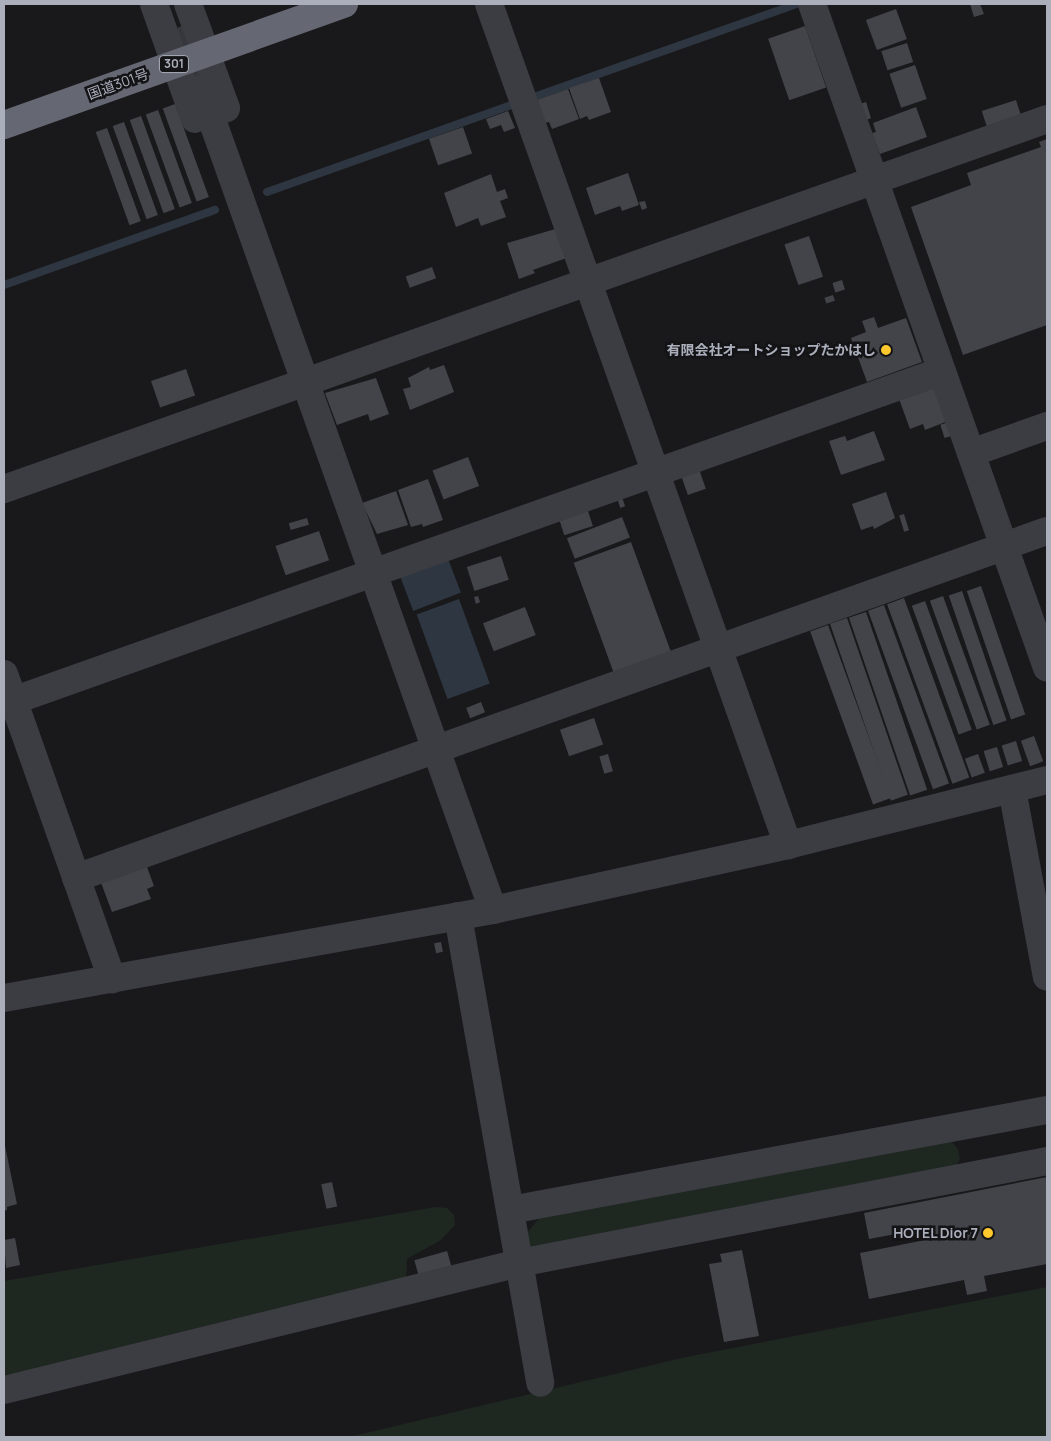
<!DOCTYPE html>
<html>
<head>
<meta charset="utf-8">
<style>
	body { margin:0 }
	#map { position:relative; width:1051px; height:1441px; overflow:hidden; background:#19191c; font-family:Manrope,"Noto Sans JP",sans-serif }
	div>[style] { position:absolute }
	.green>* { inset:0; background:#1e2720 }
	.water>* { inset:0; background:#2e3741; transform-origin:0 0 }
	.stream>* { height:8px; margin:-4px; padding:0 4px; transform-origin:4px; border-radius:4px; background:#2e3741 }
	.building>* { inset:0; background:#434449; transform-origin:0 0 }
	.minor-tunnel>* { height:28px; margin-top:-14px; transform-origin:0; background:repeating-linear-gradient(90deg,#36373c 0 28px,transparent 0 42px) }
	.minor>* { height:28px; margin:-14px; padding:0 14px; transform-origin:14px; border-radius:14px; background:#3c3c43 }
	.highway>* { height:28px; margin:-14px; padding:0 14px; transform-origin:14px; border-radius:14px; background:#656873 }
	.dots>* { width:14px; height:14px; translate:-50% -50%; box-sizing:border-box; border:2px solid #141417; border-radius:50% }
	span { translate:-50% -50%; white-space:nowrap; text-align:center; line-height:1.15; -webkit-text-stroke:5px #141417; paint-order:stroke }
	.shield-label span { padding:1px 4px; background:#141417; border:1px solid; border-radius:4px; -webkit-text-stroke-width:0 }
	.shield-label { font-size:12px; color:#abafbc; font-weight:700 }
	.street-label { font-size:14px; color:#abafbc }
	.poi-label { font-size:14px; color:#abafbc; font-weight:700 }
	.right { translate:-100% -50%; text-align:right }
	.frame { position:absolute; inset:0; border:5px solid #abafbc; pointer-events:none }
</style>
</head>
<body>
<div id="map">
	<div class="green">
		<div style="clip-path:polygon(950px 1140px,958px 1149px,960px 1160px,953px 1169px,530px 1251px,526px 1234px,541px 1216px)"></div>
		<div style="clip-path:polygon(436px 1207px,447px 1208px,454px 1215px,455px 1225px,441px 1240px,407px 1259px,406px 1281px,18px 1375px,4px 1376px,4px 1281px)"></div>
		<div style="clip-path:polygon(1047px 1287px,1047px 1437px,349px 1437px,686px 1357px)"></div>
	</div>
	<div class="water">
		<div style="left:448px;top:559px;width:36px;height:51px;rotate:69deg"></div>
		<div style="left:459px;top:599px;width:90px;height:45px;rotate:70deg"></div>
	</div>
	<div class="stream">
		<div style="left:531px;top:98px;width:281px;rotate:-19.5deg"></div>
		<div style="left:267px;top:192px;width:265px;rotate:-19.6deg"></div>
		<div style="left:4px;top:285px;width:224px;rotate:-19.6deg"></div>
	</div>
	<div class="building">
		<div style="clip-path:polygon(970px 4px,980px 4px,984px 14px,974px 17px)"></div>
		<div style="left:896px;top:9px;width:32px;height:32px;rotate:70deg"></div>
		<div style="left:805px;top:26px;width:65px;height:39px;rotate:71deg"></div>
		<div style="left:907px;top:43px;width:20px;height:27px;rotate:72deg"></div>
		<div style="left:915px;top:65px;width:36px;height:27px;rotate:71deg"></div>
		<div style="clip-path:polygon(599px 78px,611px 112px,589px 120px,587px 116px,580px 119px,569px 88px)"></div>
		<div style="clip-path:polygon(568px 89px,579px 119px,552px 129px,549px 122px,545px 123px,537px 100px)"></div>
		<div style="left:1016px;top:100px;width:16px;height:36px;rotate:72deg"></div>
		<div style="left:866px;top:102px;width:17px;height:9px;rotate:73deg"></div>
		<div style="left:175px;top:104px;width:99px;height:13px;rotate:70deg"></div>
		<div style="clip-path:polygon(916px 107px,927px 137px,880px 154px,872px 133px,876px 132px,873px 123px)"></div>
		<div style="left:158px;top:110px;width:99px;height:13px;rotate:70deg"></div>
		<div style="clip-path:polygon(508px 111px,515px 128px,504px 132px,501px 125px,490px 129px,486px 119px)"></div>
		<div style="left:141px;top:116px;width:99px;height:12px;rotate:70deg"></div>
		<div style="left:124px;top:122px;width:99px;height:12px;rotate:70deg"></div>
		<div style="left:463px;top:127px;width:28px;height:36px;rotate:71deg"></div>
		<div style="left:107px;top:128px;width:99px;height:12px;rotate:70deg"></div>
		<div style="clip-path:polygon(1047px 139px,1047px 325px,963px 355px,911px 207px,971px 185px,967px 173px,1041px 147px,1039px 142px)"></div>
		<div style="clip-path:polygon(628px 173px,639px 205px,622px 211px,620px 206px,595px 215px,586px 188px)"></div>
		<div style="clip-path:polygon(491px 174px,497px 192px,505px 189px,508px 198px,500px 201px,506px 217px,481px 226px,478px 218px,456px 227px,444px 193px)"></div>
		<div style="clip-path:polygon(645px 201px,647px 208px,642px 210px,639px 202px)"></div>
		<div style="clip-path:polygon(559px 228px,569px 257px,533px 270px,535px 273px,519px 279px,507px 243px)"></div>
		<div style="left:809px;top:236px;width:43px;height:26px;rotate:71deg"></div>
		<div style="left:432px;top:267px;width:12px;height:28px;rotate:70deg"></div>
		<div style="left:842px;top:280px;width:10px;height:10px;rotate:73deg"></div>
		<div style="left:833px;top:295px;width:6px;height:9px;rotate:72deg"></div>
		<div style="clip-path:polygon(874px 317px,878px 328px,906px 318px,922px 362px,867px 382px,851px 338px,866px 332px,862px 321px)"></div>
		<div style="clip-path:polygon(444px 365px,454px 392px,410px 410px,403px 389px,411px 387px,408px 378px,429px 367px,430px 370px)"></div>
		<div style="left:186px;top:369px;width:28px;height:37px;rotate:71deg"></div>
		<div style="clip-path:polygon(376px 378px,389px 414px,370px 421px,368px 414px,337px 425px,325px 393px)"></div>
		<div style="clip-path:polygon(934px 387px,948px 421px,925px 430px,923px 424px,910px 429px,899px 399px)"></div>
		<div style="left:949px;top:422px;width:14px;height:9px;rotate:73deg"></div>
		<div style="clip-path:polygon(874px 431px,885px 460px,841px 475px,829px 441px,845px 436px,847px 441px)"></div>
		<div style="left:468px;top:457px;width:31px;height:38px;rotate:69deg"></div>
		<div style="left:699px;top:469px;width:21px;height:19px;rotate:71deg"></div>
		<div style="clip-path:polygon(428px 479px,443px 520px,423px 527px,422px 524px,411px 527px,398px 490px)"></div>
		<div style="clip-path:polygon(396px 491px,408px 525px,377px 534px,362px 503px)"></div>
		<div style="clip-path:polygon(886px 492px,895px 518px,874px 529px,873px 526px,861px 530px,852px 504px)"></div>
		<div style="left:621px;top:494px;width:13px;height:5px;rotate:72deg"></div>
		<div style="left:587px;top:508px;width:19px;height:30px;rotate:72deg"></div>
		<div style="left:904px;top:514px;width:17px;height:5px;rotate:73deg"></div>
		<div style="left:622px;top:517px;width:22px;height:59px;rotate:69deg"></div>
		<div style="left:307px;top:518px;width:7px;height:19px;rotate:74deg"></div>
		<div style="left:319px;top:531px;width:31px;height:46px;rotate:71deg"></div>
		<div style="left:631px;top:542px;width:118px;height:61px;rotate:70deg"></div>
		<div style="left:501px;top:556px;width:25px;height:36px;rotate:72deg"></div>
		<div style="left:981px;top:586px;width:136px;height:15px;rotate:71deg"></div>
		<div style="left:962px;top:591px;width:137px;height:14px;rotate:71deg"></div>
		<div style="clip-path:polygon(478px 596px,480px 602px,476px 604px,474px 597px)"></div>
		<div style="left:943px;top:596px;width:137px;height:14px;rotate:70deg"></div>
		<div style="left:904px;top:598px;width:191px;height:18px;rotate:70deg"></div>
		<div style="left:925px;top:601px;width:137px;height:14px;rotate:70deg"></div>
		<div style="left:884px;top:605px;width:190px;height:17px;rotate:70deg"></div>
		<div style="left:525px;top:607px;width:30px;height:45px;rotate:69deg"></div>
		<div style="left:866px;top:612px;width:188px;height:18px;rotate:71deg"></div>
		<div style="left:847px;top:618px;width:187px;height:18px;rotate:71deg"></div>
		<div style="left:828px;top:625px;width:184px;height:19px;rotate:70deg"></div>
		<div style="left:481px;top:702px;width:11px;height:16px;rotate:68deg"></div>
		<div style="left:594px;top:718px;width:28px;height:36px;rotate:71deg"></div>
		<div style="left:1034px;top:736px;width:27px;height:14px;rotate:70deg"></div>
		<div style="left:1016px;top:741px;width:21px;height:15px;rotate:73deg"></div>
		<div style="left:997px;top:747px;width:21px;height:14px;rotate:73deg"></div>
		<div style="left:608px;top:754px;width:18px;height:9px;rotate:74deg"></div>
		<div style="left:978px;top:754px;width:20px;height:14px;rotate:70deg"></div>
		<div style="clip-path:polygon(147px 867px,154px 886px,147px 889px,151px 899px,112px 912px,100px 880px)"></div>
		<div style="left:441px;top:942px;width:10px;height:7px;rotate:79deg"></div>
		<div style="clip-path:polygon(4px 1141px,17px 1204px,7px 1207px,7px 1210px,4px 1211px)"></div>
		<div style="clip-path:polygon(1047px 1177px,1047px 1264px,984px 1276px,987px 1291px,967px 1295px,964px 1280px,869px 1299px,860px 1253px,930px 1239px,928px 1228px,869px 1239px,864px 1213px)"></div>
		<div style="left:332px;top:1182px;width:25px;height:11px;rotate:78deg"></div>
		<div style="clip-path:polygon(15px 1238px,20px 1265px,6px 1268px,4px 1240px)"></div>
		<div style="clip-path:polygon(742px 1250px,759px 1336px,724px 1342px,709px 1264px,722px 1262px,720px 1254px)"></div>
		<div style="left:447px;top:1251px;width:18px;height:34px;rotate:74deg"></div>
	</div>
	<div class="minor-tunnel">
		<div style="left:179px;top:27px;width:66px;rotate:70.5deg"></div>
	</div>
	<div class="minor">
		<div style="left:154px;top:4px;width:122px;rotate:70.4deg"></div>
		<div style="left:188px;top:4px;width:111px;rotate:69.9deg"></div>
		<div style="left:489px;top:4px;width:893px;rotate:70.43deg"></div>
		<div style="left:812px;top:4px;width:704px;rotate:70.51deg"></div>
		<div style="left:201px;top:89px;width:871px;rotate:70.42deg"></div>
		<div style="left:971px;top:453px;width:81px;rotate:-19.6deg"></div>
		<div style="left:4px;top:489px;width:1107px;rotate:-19.53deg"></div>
		<div style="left:4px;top:674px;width:324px;rotate:70.5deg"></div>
		<div style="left:4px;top:704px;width:995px;rotate:-19.55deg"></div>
		<div style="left:1012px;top:789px;width:191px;rotate:79.5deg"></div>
		<div style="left:76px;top:878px;width:1031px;rotate:-19.67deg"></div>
		<div style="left:458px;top:916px;width:474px;rotate:80deg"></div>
		<div style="left:4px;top:998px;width:497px;rotate:-10.2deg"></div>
		<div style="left:493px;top:910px;width:302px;rotate:-12.4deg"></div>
		<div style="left:788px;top:845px;width:267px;rotate:-14.1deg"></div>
		<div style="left:510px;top:1210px;width:546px;rotate:-10.55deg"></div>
		<div style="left:4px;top:1390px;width:530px;rotate:-13.85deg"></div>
		<div style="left:519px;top:1263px;width:538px;rotate:-10.93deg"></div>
	</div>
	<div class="highway">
		<div style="left:4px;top:125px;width:361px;rotate:-19.6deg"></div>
	</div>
	<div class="dots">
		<div style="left:886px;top:350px;background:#ffc92e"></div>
		<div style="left:988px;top:1233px;background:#ffc92e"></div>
	</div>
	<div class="shield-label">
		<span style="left:174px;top:64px">301</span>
	</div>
	<div class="street-label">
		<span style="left:118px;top:84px;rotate:-20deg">国道301号</span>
	</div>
	<div class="poi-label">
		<span class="right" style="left:876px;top:350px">有限会社オートショップたかはし</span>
		<span class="right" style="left:978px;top:1233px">HOTEL Dior 7</span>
	</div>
	<div class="frame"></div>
</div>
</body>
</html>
